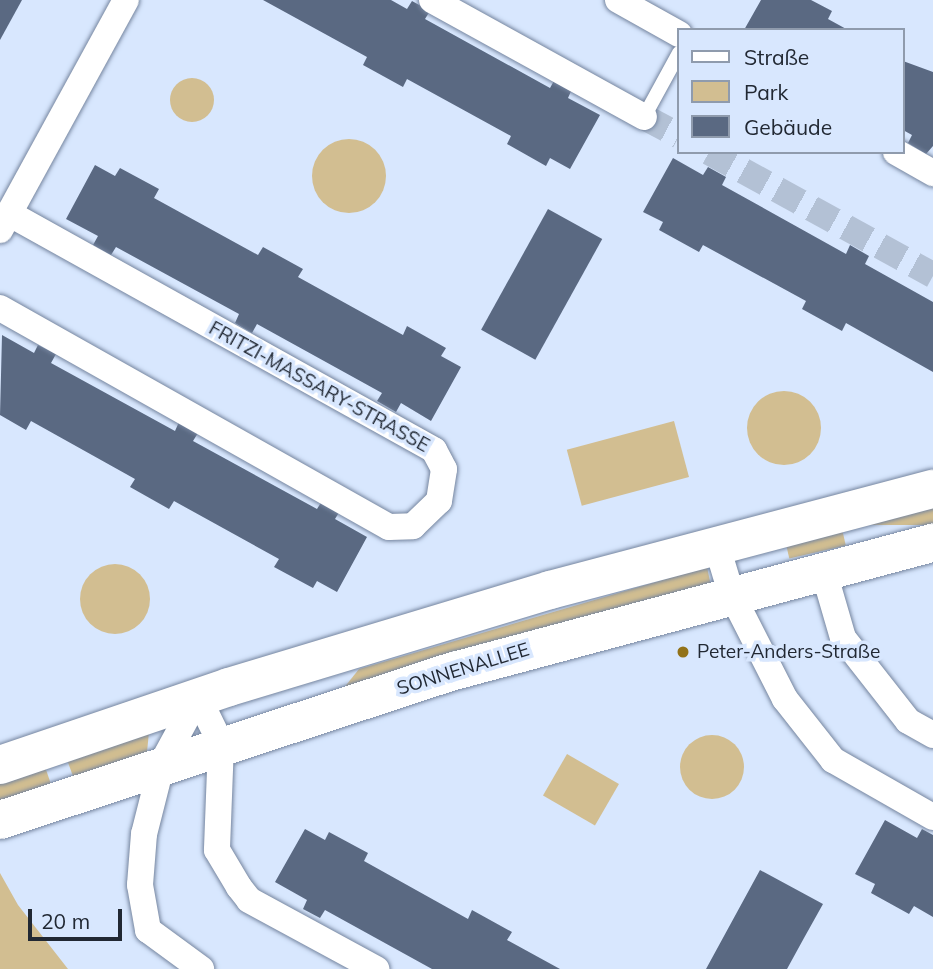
<!DOCTYPE html>
<html>
<head>
<meta charset="utf-8">
<style>
	body { margin:0 }
	#map { position:relative; width:933px; height:969px; overflow:hidden; background:#d8e7fe; font-family:Mulish,sans-serif }
	div>[style] { position:absolute }
	.green>* { inset:0; background:#d2be91; transform-origin:0 0 }
	.round { border-radius:50% }
	.building>* { inset:0; background:#5a6982; transform-origin:0 0 }
	.minor-tunnel>* { height:26px; margin-top:-13px; transform-origin:0; background:repeating-linear-gradient(90deg,#b3c1d5 0 26px,transparent 0 39px) }
	.roads { filter:drop-shadow(0 0 2px #75859f) drop-shadow(0 0 2px #75859f) }
	.service>* { height:14px; margin:-7px; padding:0 7px; transform-origin:7px; border-radius:7px; background:#fff }
	.minor>* { height:26px; margin:-13px; padding:0 13px; transform-origin:13px; border-radius:13px; background:#fff }
	.secondary>* { height:38px; margin:-19px; padding:0 19px; transform-origin:19px; border-radius:19px; background:#fff }
	.dots>* { width:19px; height:19px; translate:-50% -50%; box-sizing:border-box; border:4px solid #d8e7fe; border-radius:50% }
	span { translate:-50% -50%; white-space:nowrap; text-align:center; line-height:1.15; -webkit-text-stroke:7px #d8e7fe; paint-order:stroke }
	.street-label { font-size:19px; color:#212833 }
	.poi-label { font-size:19px; color:#212833 }
	.left { translate:0 -50%; text-align:left }
	.legend { position:absolute; left:677px; top:28px; width:228px; height:126px; box-sizing:border-box; background:#d8e7fe; border:2px solid #8f9bad; margin:0; padding:9px 12px; list-style:none; font-size:21px; color:#212833 }
	.legend li { display:flex; align-items:center; gap:14px; height:35px }
	.legend b { width:35px; border:2px solid #8f9bad }
	.scale { position:absolute; left:28px; top:909px; width:94px; height:32px; box-sizing:border-box; border:4px solid #212833; border-top:0; padding-left:9px; font-size:21px; line-height:24px; white-space:nowrap; color:#212833; -webkit-text-stroke:5px #d8e7fe; paint-order:stroke }
</style>
</head>
<body>
<div id="map">
	<div class="green">
		<div class="round" style="left:170px;top:78px;width:44px;height:44px"></div>
		<div class="round" style="left:312px;top:139px;width:74px;height:74px"></div>
		<div class="round" style="left:747px;top:391px;width:74px;height:74px"></div>
		<div style="left:674px;top:421px;width:58px;height:111px;rotate:75deg"></div>
		<div style="left:933px;top:506px;width:19px;height:80px;rotate:90deg"></div>
		<div style="left:842px;top:529px;width:17px;height:58px;rotate:77deg"></div>
		<div class="round" style="left:80px;top:564px;width:70px;height:70px"></div>
		<div style="clip-path:polygon(707px 567px,711px 586px,343px 689px,359px 669px)"></div>
		<div style="clip-path:polygon(149px 732px,147px 752px,74px 779px,66px 757px)"></div>
		<div class="round" style="left:680px;top:735px;width:64px;height:64px"></div>
		<div style="left:567px;top:754px;width:60px;height:48px;rotate:30deg"></div>
		<div style="clip-path:polygon(44px 764px,52px 787px,0 805px,0 780px)"></div>
		<div style="clip-path:polygon(0 873px,18px 905px,68px 969px,0 969px)"></div>
	</div>
	<div class="building">
		<div style="clip-path:polygon(0 0,22px 0,0 40px)"></div>
		<div style="clip-path:polygon(263px 0,391px 0,407px 9px,412px 1px,430px 11px,425px 19px,550px 88px,555px 79px,572px 89px,568px 98px,600px 115px,570px 169px,550px 158px,546px 166px,507px 144px,511px 136px,407px 79px,403px 87px,363px 65px,367px 57px)"></div>
		<div style="clip-path:polygon(761px 0,811px 0,832px 11px,828px 19px,848px 30px,744px 30px)"></div>
		<div style="clip-path:polygon(903px 61px,933px 72px,933px 146px,926px 154px,908px 143px,912px 135px,903px 130px)"></div>
		<div style="clip-path:polygon(673px 158px,703px 175px,708px 167px,726px 177px,722px 185px,846px 254px,850px 245px,869px 256px,865px 264px,933px 302px,933px 372px,846px 323px,842px 331px,802px 309px,806px 301px,703px 245px,699px 252px,659px 230px,663px 222px,643px 212px)"></div>
		<div style="clip-path:polygon(95px 165px,115px 176px,120px 168px,159px 189px,154px 198px,258px 255px,263px 247px,303px 269px,298px 277px,403px 335px,407px 326px,446px 348px,441px 356px,461px 367px,431px 421px,401px 403px,396px 412px,377px 401px,382px 393px,257px 324px,252px 333px,235px 323px,239px 314px,116px 247px,111px 255px,93px 245px,98px 236px,66px 219px)"></div>
		<div style="left:548px;top:209px;width:62px;height:138px;rotate:29deg"></div>
		<div style="clip-path:polygon(2px 335px,34px 353px,38px 345px,56px 354px,51px 363px,175px 431px,179px 422px,198px 433px,193px 441px,317px 509px,322px 501px,340px 511px,335px 519px,367px 537px,337px 592px,317px 581px,313px 588px,274px 567px,279px 559px,174px 501px,169px 509px,130px 487px,135px 479px,31px 421px,26px 430px,0 415px)"></div>
		<div style="clip-path:polygon(885px 820px,917px 838px,922px 829px,933px 835px,933px 917px,914px 906px,909px 914px,871px 893px,875px 884px,855px 874px)"></div>
		<div style="clip-path:polygon(305px 829px,325px 840px,329px 832px,368px 853px,364px 861px,468px 919px,472px 910px,512px 932px,507px 940px,560px 969px,432px 969px,325px 910px,320px 918px,303px 909px,307px 900px,275px 882px)"></div>
		<div style="clip-path:polygon(760px 870px,823px 904px,804px 938px,787px 969px,706px 969px)"></div>
	</div>
	<div class="minor-tunnel">
		<div style="left:644px;top:117px;width:40px;rotate:28deg"></div>
		<div style="left:709px;top:152px;width:256px;rotate:28.8deg"></div>
	</div>
	<div class="roads">
		<div class="service">
			<div style="left:644px;top:117px;width:73px;rotate:-61.3deg"></div>
		</div>
		<div class="minor">
			<div style="left:432px;top:0;width:242px;rotate:28.9deg"></div>
			<div style="left:618px;top:0;width:70px;rotate:29.1deg"></div>
			<div style="left:896px;top:152px;width:43px;rotate:29.6deg"></div>
			<div style="left:0;top:230px;width:262px;rotate:-61.3deg"></div>
			<div style="left:0;top:308px;width:446px;rotate:29.4deg"></div>
			<div style="left:389px;top:527px;width:24px;rotate:-2deg"></div>
			<div style="left:413px;top:526px;width:36px;rotate:-44deg"></div>
			<div style="left:439px;top:501px;width:32px;rotate:-81deg"></div>
			<div style="left:444px;top:469px;width:21px;rotate:-118deg"></div>
			<div style="left:434px;top:450px;width:487px;rotate:-150.9deg"></div>
			<div style="left:716px;top:543px;width:52px;rotate:73.3deg"></div>
			<div style="left:731px;top:593px;width:119px;rotate:63deg"></div>
			<div style="left:785px;top:699px;width:78px;rotate:51.8deg"></div>
			<div style="left:833px;top:760px;width:115px;rotate:29.7deg"></div>
			<div style="left:823px;top:569px;width:72px;rotate:73.8deg"></div>
			<div style="left:843px;top:638px;width:105px;rotate:51.9deg"></div>
			<div style="left:908px;top:721px;width:29px;rotate:29deg"></div>
			<div style="left:198px;top:697px;width:52px;rotate:63.9deg"></div>
			<div style="left:221px;top:744px;width:106px;rotate:92.2deg"></div>
			<div style="left:217px;top:850px;width:43px;rotate:59.3deg"></div>
			<div style="left:239px;top:887px;width:16px;rotate:52deg"></div>
			<div style="left:249px;top:900px;width:145px;rotate:28.5deg"></div>
			<div style="left:198px;top:697px;width:75px;rotate:118.6deg"></div>
			<div style="left:162px;top:763px;width:73px;rotate:104.2deg"></div>
			<div style="left:144px;top:834px;width:51px;rotate:94.5deg"></div>
			<div style="left:140px;top:885px;width:46px;rotate:79.9deg"></div>
			<div style="left:148px;top:930px;width:66px;rotate:36.3deg"></div>
		</div>
		<div class="secondary">
			<div style="left:0;top:765px;width:242px;rotate:-18.8deg"></div>
			<div style="left:229px;top:687px;width:335px;rotate:-16.8deg"></div>
			<div style="left:550px;top:590px;width:396px;rotate:-14.8deg"></div>
			<div style="left:0;top:820px;width:478px;rotate:-18.2deg"></div>
			<div style="left:454px;top:671px;width:496px;rotate:-15deg"></div>
		</div>
	</div>
	<div class="dots">
		<div style="left:683px;top:652px;background:#927219"></div>
	</div>
	<div class="street-label">
		<span style="left:319px;top:387px;rotate:29deg">FRITZI-MASSARY-STRASSE</span>
		<span style="left:463px;top:669px;rotate:-17deg">SONNENALLEE</span>
	</div>
	<div class="poi-label">
		<span class="left" style="left:697px;top:652px">Peter-Anders-Straße</span>
	</div>
	<ul class="legend">
	<li><b style="height:9px;background:#fff"></b>Straße</li>
	<li><b style="height:19px;background:#d2be91"></b>Park</li>
	<li><b style="height:19px;background:#5a6982"></b>Gebäude</li>
	</ul>
	<div class="scale">20 m</div>
</div>
</body>
</html>
